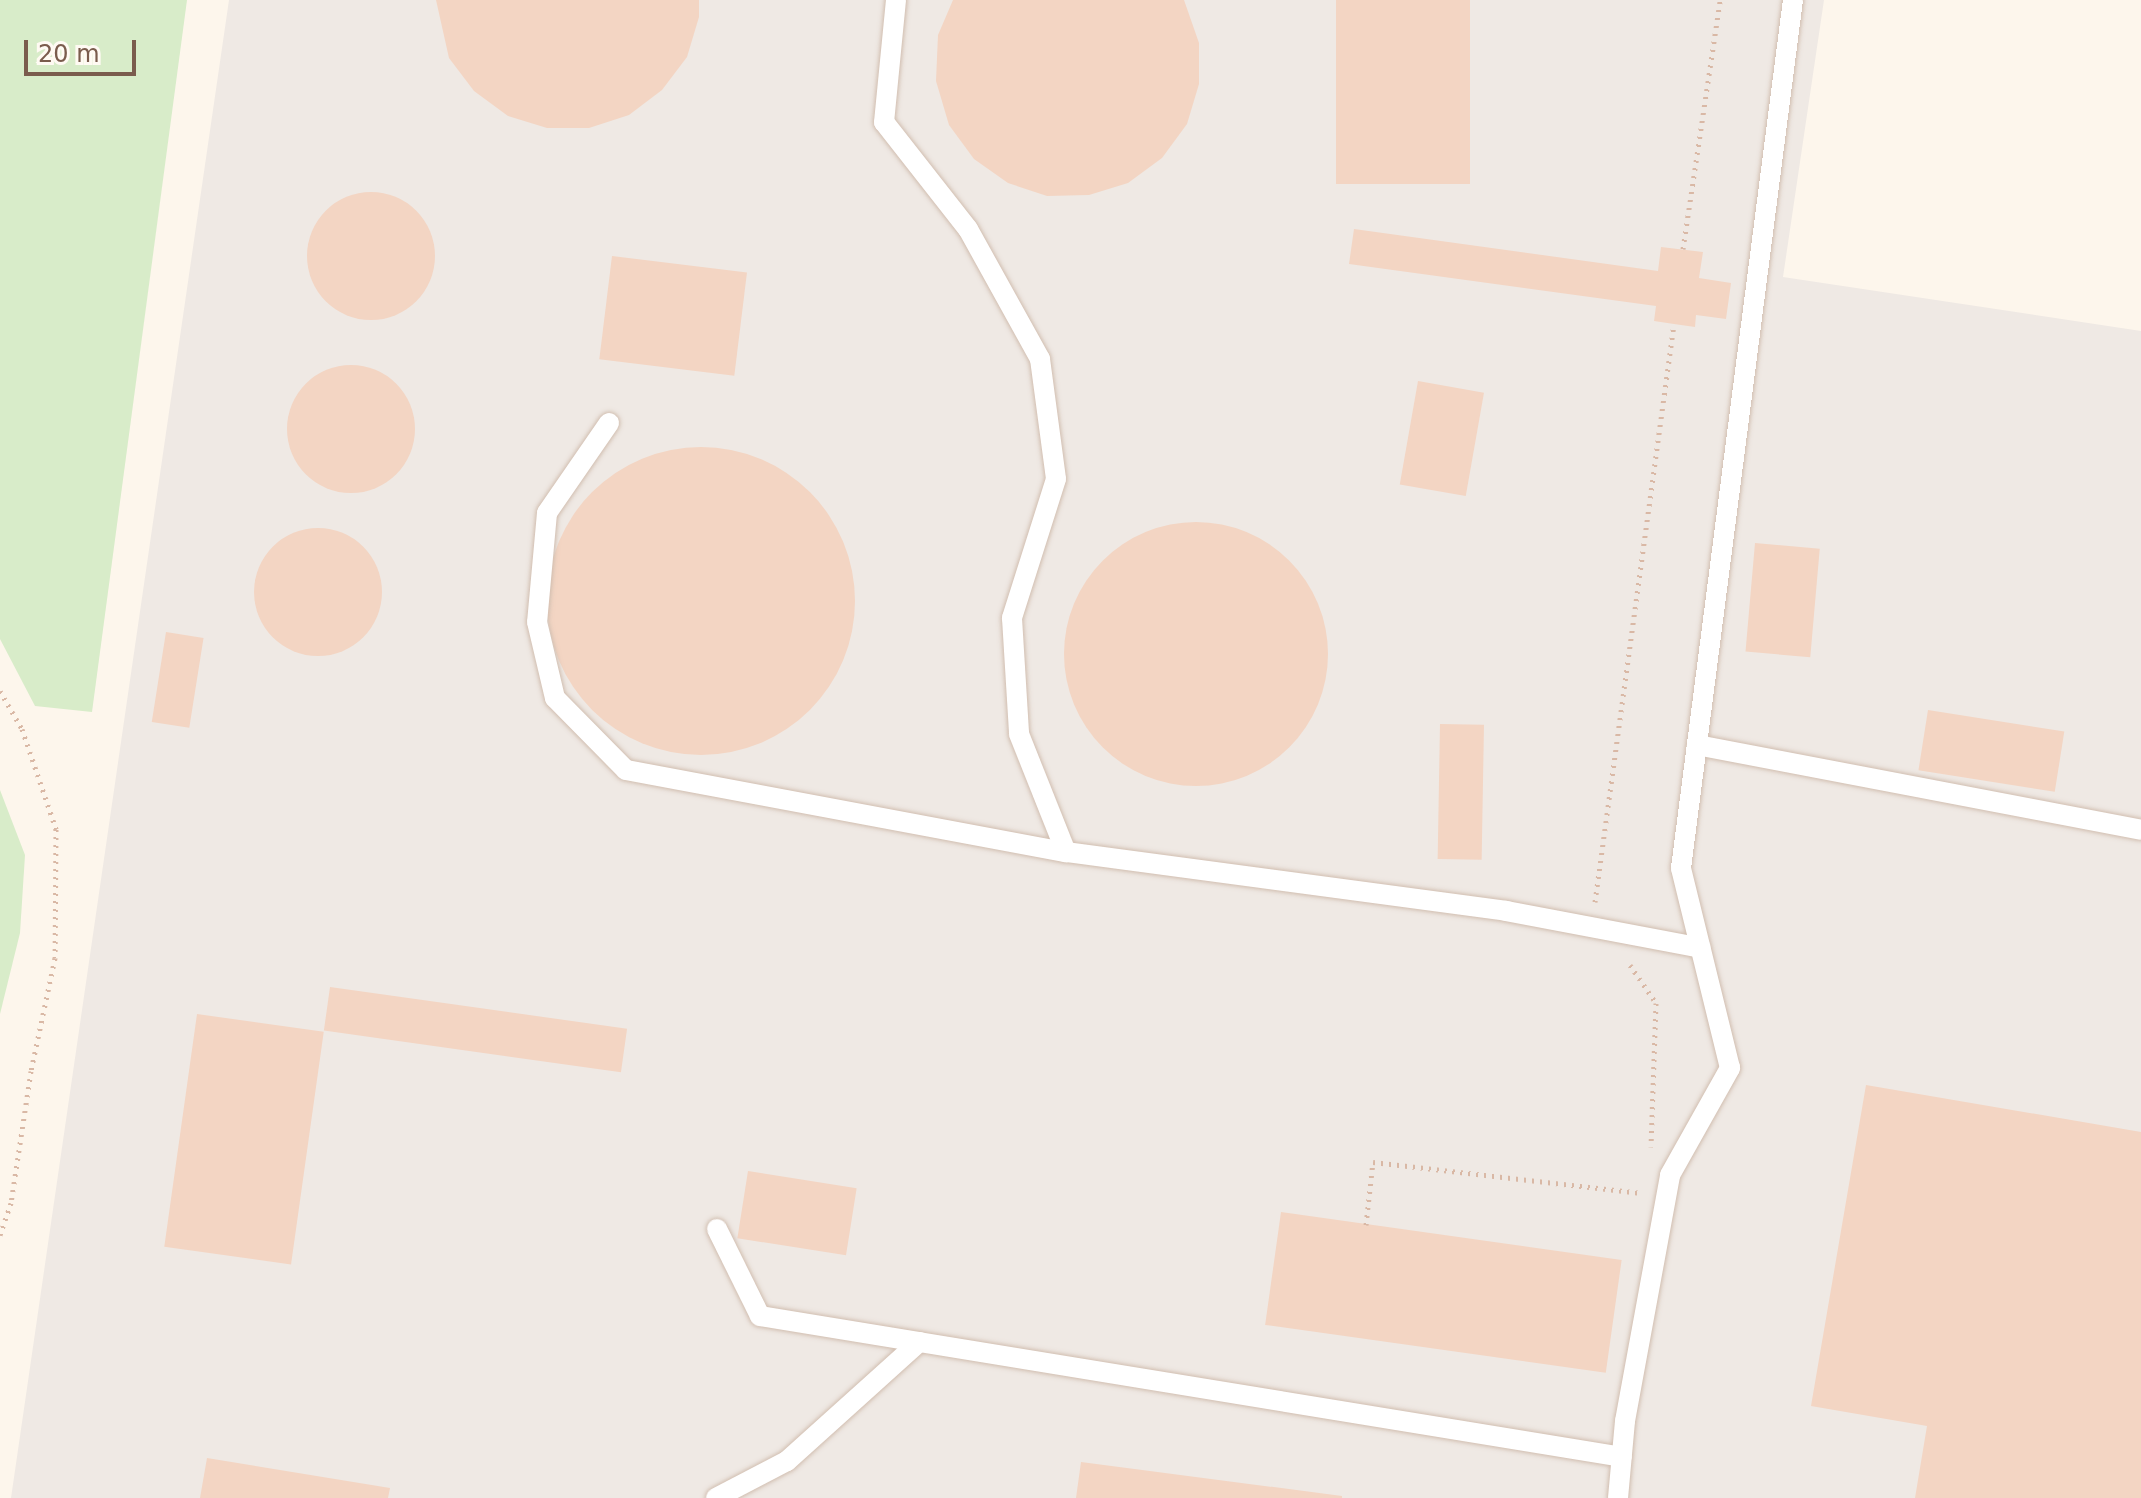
<!DOCTYPE html>
<html>
<head>
<meta charset="utf-8">
<style>
	body { margin:0 }
	#map { position:relative; width:2141px; height:1498px; overflow:hidden; background:#fdf6ec; font-family:"DejaVu Sans",sans-serif }
	div>[style] { position:absolute }
	.industrial>* { inset:0; background:#efe9e4 }
	.green>* { inset:0; background:#d8ecc9 }
	.building>* { inset:0; background:#f3d5c3; transform-origin:0 0 }
	.round { border-radius:50% }
	.path>* { height:5px; margin-top:-2.5px; transform-origin:0; background:repeating-linear-gradient(90deg,#d9b8a5 0 2px,transparent 0 8px) }
	.roads { filter:drop-shadow(0 0 2px #d1beb0) drop-shadow(0 0 2px #d1beb0) }
	.lane>* { height:20px; margin:-10px; padding:0 10px; transform-origin:10px; border-radius:10px; background:#fff }
	span { translate:-50% -50%; white-space:nowrap; text-align:center; line-height:1.15; -webkit-text-stroke:6px #fffaf3; paint-order:stroke }
	.scale { position:absolute; left:24px; top:40px; width:112px; height:36px; box-sizing:border-box; border:4px solid #7a5c4d; border-top:0; padding-left:10px; font-size:24px; line-height:28px; white-space:nowrap; color:#7a5c4d; -webkit-text-stroke:6px #fffaf3; paint-order:stroke }
</style>
</head>
<body>
<div id="map">
	<div class="industrial">
		<div style="clip-path:polygon(229px 0,1824px 0,1783px 277px,2141px 331px,2141px 1498px,11px 1498px)"></div>
	</div>
	<div class="green">
		<div style="clip-path:polygon(0 0,187px 0,92px 712px,35px 706px,0 639px)"></div>
		<div style="clip-path:polygon(0 790px,25px 855px,20px 933px,0 1014px)"></div>
	</div>
	<div class="building">
		<div style="clip-path:polygon(436px 0,699px 0,699px 17px,687px 57px,662px 90px,629px 115px,589px 128px,547px 128px,508px 116px,474px 91px,449px 58px)"></div>
		<div style="clip-path:polygon(953px 0,1184px 0,1199px 43px,1199px 84px,1187px 124px,1162px 158px,1128px 183px,1089px 195px,1047px 196px,1008px 183px,974px 159px,949px 125px,936px 81px,938px 35px)"></div>
		<div style="left:1336px;top:0;width:134px;height:184px"></div>
		<div class="round" style="left:307px;top:192px;width:128px;height:128px"></div>
		<div style="clip-path:polygon(1354px 229px,1658px 271px,1661px 247px,1703px 252px,1699px 278px,1731px 283px,1726px 319px,1696px 315px,1695px 327px,1674px 324px,1654px 321px,1656px 306px,1349px 264px)"></div>
		<div style="left:612px;top:256px;width:136px;height:104px;rotate:7deg"></div>
		<div class="round" style="left:287px;top:365px;width:128px;height:128px"></div>
		<div style="left:1418px;top:381px;width:67px;height:105px;rotate:10deg"></div>
		<div class="round" style="left:547px;top:447px;width:308px;height:308px"></div>
		<div class="round" style="left:1064px;top:522px;width:264px;height:264px"></div>
		<div class="round" style="left:254px;top:528px;width:128px;height:128px"></div>
		<div style="left:1755px;top:543px;width:65px;height:109px;rotate:5deg"></div>
		<div style="left:166px;top:632px;width:38px;height:91px;rotate:9deg"></div>
		<div style="left:1928px;top:710px;width:138px;height:61px;rotate:9deg"></div>
		<div style="left:1440px;top:724px;width:44px;height:135px;rotate:1deg"></div>
		<div style="left:330px;top:987px;width:300px;height:44px;rotate:8deg"></div>
		<div style="left:197px;top:1014px;width:128px;height:235px;rotate:8deg"></div>
		<div style="clip-path:polygon(1866px 1085px,2141px 1132px,2141px 1498px,1915px 1498px,1927px 1426px,1811px 1406px)"></div>
		<div style="left:748px;top:1171px;width:110px;height:68px;rotate:9deg"></div>
		<div style="left:1281px;top:1212px;width:344px;height:114px;rotate:8deg"></div>
		<div style="clip-path:polygon(207px 1458px,390px 1488px,388px 1498px,200px 1498px)"></div>
		<div style="clip-path:polygon(1081px 1462px,1342px 1496px,1342px 1498px,1076px 1498px)"></div>
	</div>
	<div class="path">
		<div style="left:1683px;top:249px;width:252px;rotate:-81.5deg"></div>
		<div style="left:0;top:691px;width:44px;rotate:59.9deg"></div>
		<div style="left:22px;top:729px;width:106px;rotate:71.2deg"></div>
		<div style="left:56px;top:829px;width:129px;rotate:90.4deg"></div>
		<div style="left:55px;top:958px;width:116px;rotate:102deg"></div>
		<div style="left:31px;top:1071px;width:134px;rotate:98.6deg"></div>
		<div style="left:11px;top:1203px;width:34px;rotate:109deg"></div>
		<div style="left:1595px;top:902px;width:583px;rotate:-82.22deg"></div>
		<div style="left:1630px;top:965px;width:46px;rotate:55.6deg"></div>
		<div style="left:1656px;top:1003px;width:144px;rotate:92deg"></div>
		<div style="left:1366px;top:1225px;width:63px;rotate:-83.7deg"></div>
		<div style="left:1373px;top:1162px;width:268px;rotate:6.6deg"></div>
	</div>
	<div class="roads">
		<div class="lane">
			<div style="left:896px;top:0;width:123px;rotate:95.6deg"></div>
			<div style="left:884px;top:122px;width:136px;rotate:51.9deg"></div>
			<div style="left:968px;top:229px;width:149px;rotate:61deg"></div>
			<div style="left:1040px;top:359px;width:121px;rotate:82.4deg"></div>
			<div style="left:1056px;top:479px;width:146px;rotate:107.6deg"></div>
			<div style="left:1012px;top:618px;width:116px;rotate:86.5deg"></div>
			<div style="left:1019px;top:734px;width:127px;rotate:68.3deg"></div>
			<div style="left:1066px;top:852px;width:444px;rotate:7.6deg"></div>
			<div style="left:1506px;top:911px;width:198px;rotate:10.7deg"></div>
			<div style="left:609px;top:423px;width:109px;rotate:124.6deg"></div>
			<div style="left:547px;top:513px;width:109px;rotate:95.2deg"></div>
			<div style="left:537px;top:622px;width:78px;rotate:76.7deg"></div>
			<div style="left:555px;top:698px;width:101px;rotate:45.4deg"></div>
			<div style="left:626px;top:770px;width:448px;rotate:10.6deg"></div>
			<div style="left:1697px;top:745px;width:452px;rotate:10.8deg"></div>
			<div style="left:717px;top:1229px;width:97px;rotate:63.7deg"></div>
			<div style="left:760px;top:1316px;width:161px;rotate:9.3deg"></div>
			<div style="left:716px;top:1498px;width:80px;rotate:-27.5deg"></div>
			<div style="left:787px;top:1461px;width:178px;rotate:-42deg"></div>
			<div style="left:919px;top:1342px;width:712px;rotate:9.29deg"></div>
			<div style="left:1618px;top:1498px;width:77px;rotate:-84.8deg"></div>
			<div style="left:1625px;top:1421px;width:250px;rotate:-79.6deg"></div>
			<div style="left:1670px;top:1175px;width:123px;rotate:-60.7deg"></div>
			<div style="left:1730px;top:1068px;width:206px;rotate:-103.8deg"></div>
			<div style="left:1681px;top:868px;width:875px;rotate:-82.65deg"></div>
		</div>
	</div>
	<div class="scale">20 m</div>
</div>
</body>
</html>
